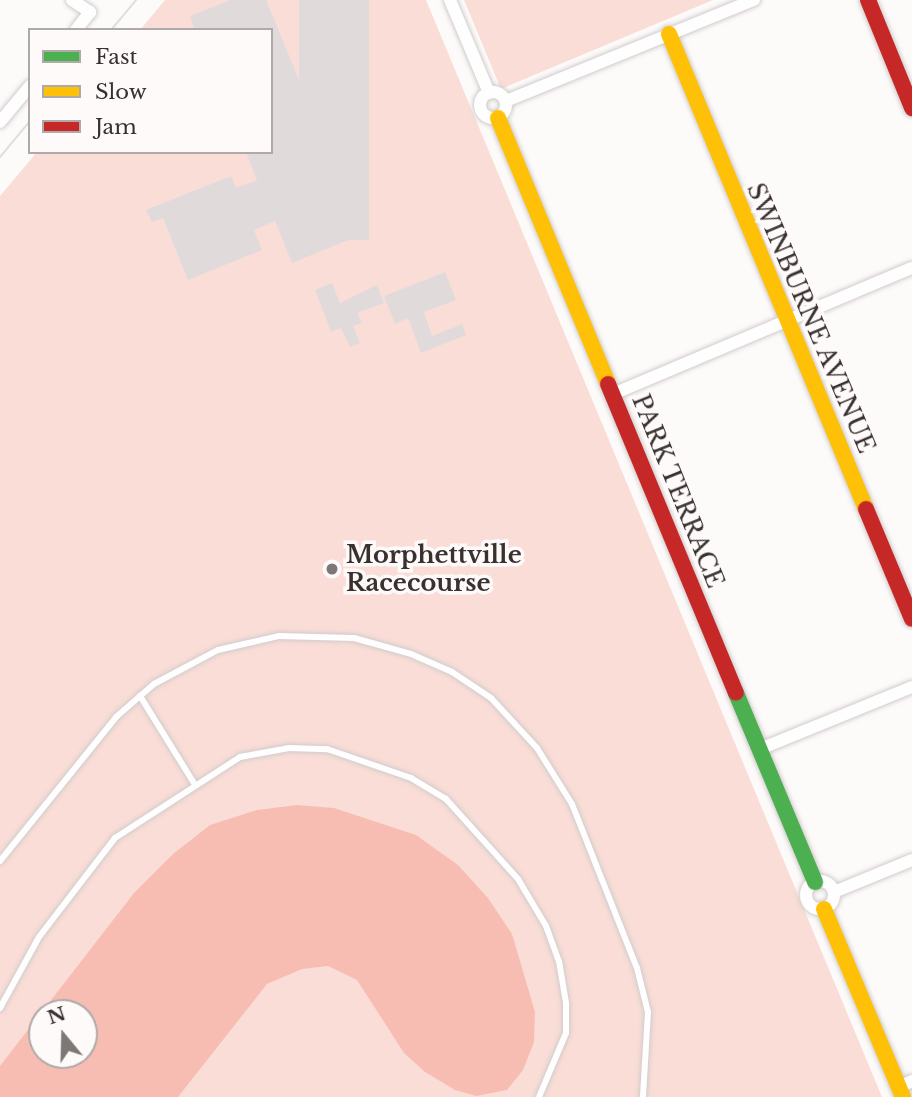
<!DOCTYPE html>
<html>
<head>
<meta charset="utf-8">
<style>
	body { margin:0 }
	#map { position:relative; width:912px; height:1097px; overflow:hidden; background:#fdfbfa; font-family:"Libre Baskerville",serif }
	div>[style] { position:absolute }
	.green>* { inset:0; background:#faddd7 }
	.water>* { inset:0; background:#f8bdb2 }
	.building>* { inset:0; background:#e0dbda; transform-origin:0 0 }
	.roads { filter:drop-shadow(0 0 2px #d1cccb) drop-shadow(0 0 2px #d1cccb) }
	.lane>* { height:6px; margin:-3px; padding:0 3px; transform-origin:3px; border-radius:3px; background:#fffefe }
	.street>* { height:12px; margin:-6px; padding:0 6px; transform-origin:6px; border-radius:6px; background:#fffefe }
	.street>.ring { margin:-6px; padding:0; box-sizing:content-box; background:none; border:12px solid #fffefe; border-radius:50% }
	.fast>* { height:16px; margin:-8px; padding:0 8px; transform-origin:8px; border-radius:8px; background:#4caf50 }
	.slow>* { height:16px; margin:-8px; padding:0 8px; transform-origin:8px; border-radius:8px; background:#ffc107 }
	.jam>* { height:16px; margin:-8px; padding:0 8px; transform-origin:8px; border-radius:8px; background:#c62828 }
	.tram>* { height:2px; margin:-1px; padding:0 1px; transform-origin:1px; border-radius:1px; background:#dfdede }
	.dots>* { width:19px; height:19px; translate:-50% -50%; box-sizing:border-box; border:4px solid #fefaf9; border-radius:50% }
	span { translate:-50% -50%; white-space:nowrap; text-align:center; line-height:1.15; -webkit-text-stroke:7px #fefaf9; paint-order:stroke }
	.street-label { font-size:24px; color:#38312f }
	.poi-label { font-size:24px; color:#38312f; font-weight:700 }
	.left { translate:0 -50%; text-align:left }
	.legend { position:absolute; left:28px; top:28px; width:245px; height:126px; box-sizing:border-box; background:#fefaf9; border:2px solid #afaaa8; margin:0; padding:9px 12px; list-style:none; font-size:21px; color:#38312f }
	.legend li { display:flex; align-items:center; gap:14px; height:35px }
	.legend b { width:35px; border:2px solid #afaaa8 }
	.north { position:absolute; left:28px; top:999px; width:70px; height:70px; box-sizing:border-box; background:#fefaf9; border:2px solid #afaaa8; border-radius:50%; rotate:341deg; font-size:19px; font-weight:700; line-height:28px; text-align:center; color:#38312f }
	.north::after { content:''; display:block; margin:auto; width:24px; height:32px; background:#7d7876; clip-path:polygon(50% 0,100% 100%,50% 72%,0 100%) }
</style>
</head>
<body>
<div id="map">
	<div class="green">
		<div style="clip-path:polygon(evenodd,165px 0,426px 0,882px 1097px,0 1097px,0 196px,37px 152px,271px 152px,271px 30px,140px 30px,165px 0,42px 1013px,84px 1013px,84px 1055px,42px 1055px,42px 1013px)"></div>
		<div style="clip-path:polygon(464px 0,713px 0,501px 89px)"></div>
	</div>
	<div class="water">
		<div style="clip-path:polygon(evenodd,297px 805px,334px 808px,416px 835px,458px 865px,488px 898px,512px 934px,535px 1012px,534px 1042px,523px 1070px,507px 1090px,476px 1096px,455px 1090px,425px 1072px,404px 1053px,357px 980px,328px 966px,302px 969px,267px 984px,178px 1097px,0 1097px,0 1066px,134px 893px,173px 854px,210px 825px,257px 810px,297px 805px,42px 1013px,84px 1013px,84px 1055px,42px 1055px,42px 1013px)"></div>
	</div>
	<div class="building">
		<div style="clip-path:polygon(231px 0,266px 0,363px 234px,292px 263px,275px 221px,254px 230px,262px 250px,188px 280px,163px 218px,152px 222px,146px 210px,231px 176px,236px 188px,257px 180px,246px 152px,271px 152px,271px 30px,195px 30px,190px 16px)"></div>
		<div style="left:299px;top:0;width:70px;height:240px"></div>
		<div style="clip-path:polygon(445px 272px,456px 300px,424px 312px,432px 336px,462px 324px,466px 335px,421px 353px,408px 318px,395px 324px,384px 296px)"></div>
		<div style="clip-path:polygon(332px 283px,340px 303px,377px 285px,384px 303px,357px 313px,362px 323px,353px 326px,360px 343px,350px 347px,341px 328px,331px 332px,315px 290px)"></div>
	</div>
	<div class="roads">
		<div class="lane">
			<div style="left:140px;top:696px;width:102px;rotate:58.2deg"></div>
			<div style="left:0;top:861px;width:185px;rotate:-51.1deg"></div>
			<div style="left:116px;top:717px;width:50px;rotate:-41deg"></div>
			<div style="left:154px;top:684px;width:72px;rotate:-28deg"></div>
			<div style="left:218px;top:650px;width:63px;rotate:-12.9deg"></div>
			<div style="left:279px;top:636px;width:75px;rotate:1.5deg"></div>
			<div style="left:354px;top:638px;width:59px;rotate:15.7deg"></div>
			<div style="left:411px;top:654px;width:45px;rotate:23.7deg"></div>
			<div style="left:452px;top:672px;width:47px;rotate:33.7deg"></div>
			<div style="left:491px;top:698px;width:68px;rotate:47.4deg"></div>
			<div style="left:537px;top:748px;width:66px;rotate:58deg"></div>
			<div style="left:572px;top:804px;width:176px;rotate:68.4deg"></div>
			<div style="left:637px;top:968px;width:45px;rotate:76deg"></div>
			<div style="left:648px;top:1012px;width:85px;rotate:93.4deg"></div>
			<div style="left:0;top:1008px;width:81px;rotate:-61.2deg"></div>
			<div style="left:39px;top:937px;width:125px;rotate:-52.5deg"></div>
			<div style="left:115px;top:838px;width:149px;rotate:-32.9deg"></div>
			<div style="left:240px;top:757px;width:50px;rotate:-10.4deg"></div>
			<div style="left:289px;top:748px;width:38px;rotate:2deg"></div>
			<div style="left:327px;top:749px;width:89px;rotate:19deg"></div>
			<div style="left:411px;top:778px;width:41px;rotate:31deg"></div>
			<div style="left:446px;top:799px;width:108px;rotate:48deg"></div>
			<div style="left:518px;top:879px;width:55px;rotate:59.2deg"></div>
			<div style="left:546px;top:926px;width:37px;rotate:70deg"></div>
			<div style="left:559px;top:961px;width:43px;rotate:80.5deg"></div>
			<div style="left:566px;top:1003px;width:30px;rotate:90deg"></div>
			<div style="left:566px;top:1033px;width:69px;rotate:112.9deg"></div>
		</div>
		<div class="street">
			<div style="left:72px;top:0;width:22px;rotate:34deg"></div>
			<div style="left:90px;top:12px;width:23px;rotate:128deg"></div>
			<div style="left:450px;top:0;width:101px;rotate:67.2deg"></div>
			<div class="ring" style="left:480px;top:92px;width:14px;height:14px"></div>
			<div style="left:506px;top:101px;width:268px;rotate:-22.2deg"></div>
			<div style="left:0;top:122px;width:47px;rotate:-50.2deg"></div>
			<div style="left:613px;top:394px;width:324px;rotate:-22.9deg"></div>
			<div style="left:760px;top:749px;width:164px;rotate:-22.2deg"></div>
			<div class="ring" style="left:806px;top:881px;width:16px;height:16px"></div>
			<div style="left:834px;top:892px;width:84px;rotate:-22.3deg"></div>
			<div style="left:899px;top:1087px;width:14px;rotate:-25deg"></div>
		</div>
		<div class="fast">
			<div style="left:736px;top:693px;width:205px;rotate:67.3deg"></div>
		</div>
		<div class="slow">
			<div style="left:669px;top:34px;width:514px;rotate:67.47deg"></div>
			<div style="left:498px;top:118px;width:288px;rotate:67.5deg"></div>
			<div style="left:824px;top:909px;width:204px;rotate:67.2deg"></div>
		</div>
		<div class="jam">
			<div style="left:868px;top:0;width:117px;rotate:67.8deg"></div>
			<div style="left:608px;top:384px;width:334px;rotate:67.5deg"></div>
			<div style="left:866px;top:509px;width:119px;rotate:67.3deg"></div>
		</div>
	</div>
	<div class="tram">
		<div style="left:111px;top:30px;width:39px;rotate:-50deg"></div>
		<div style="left:0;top:157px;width:47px;rotate:-50.2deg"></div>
	</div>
	<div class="dots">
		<div style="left:332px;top:569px;background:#7d7876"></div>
	</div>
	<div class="street-label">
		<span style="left:811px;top:318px;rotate:67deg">SWINBURNE AVENUE</span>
		<span style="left:678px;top:491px;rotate:68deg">PARK TERRACE</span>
	</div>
	<div class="poi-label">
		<span class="left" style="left:346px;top:569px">Morphettville<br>Racecourse</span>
	</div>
	<ul class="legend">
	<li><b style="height:9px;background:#4caf50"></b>Fast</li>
	<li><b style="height:9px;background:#ffc107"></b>Slow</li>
	<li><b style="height:9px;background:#c62828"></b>Jam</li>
	</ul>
	<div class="north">N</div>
</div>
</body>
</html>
